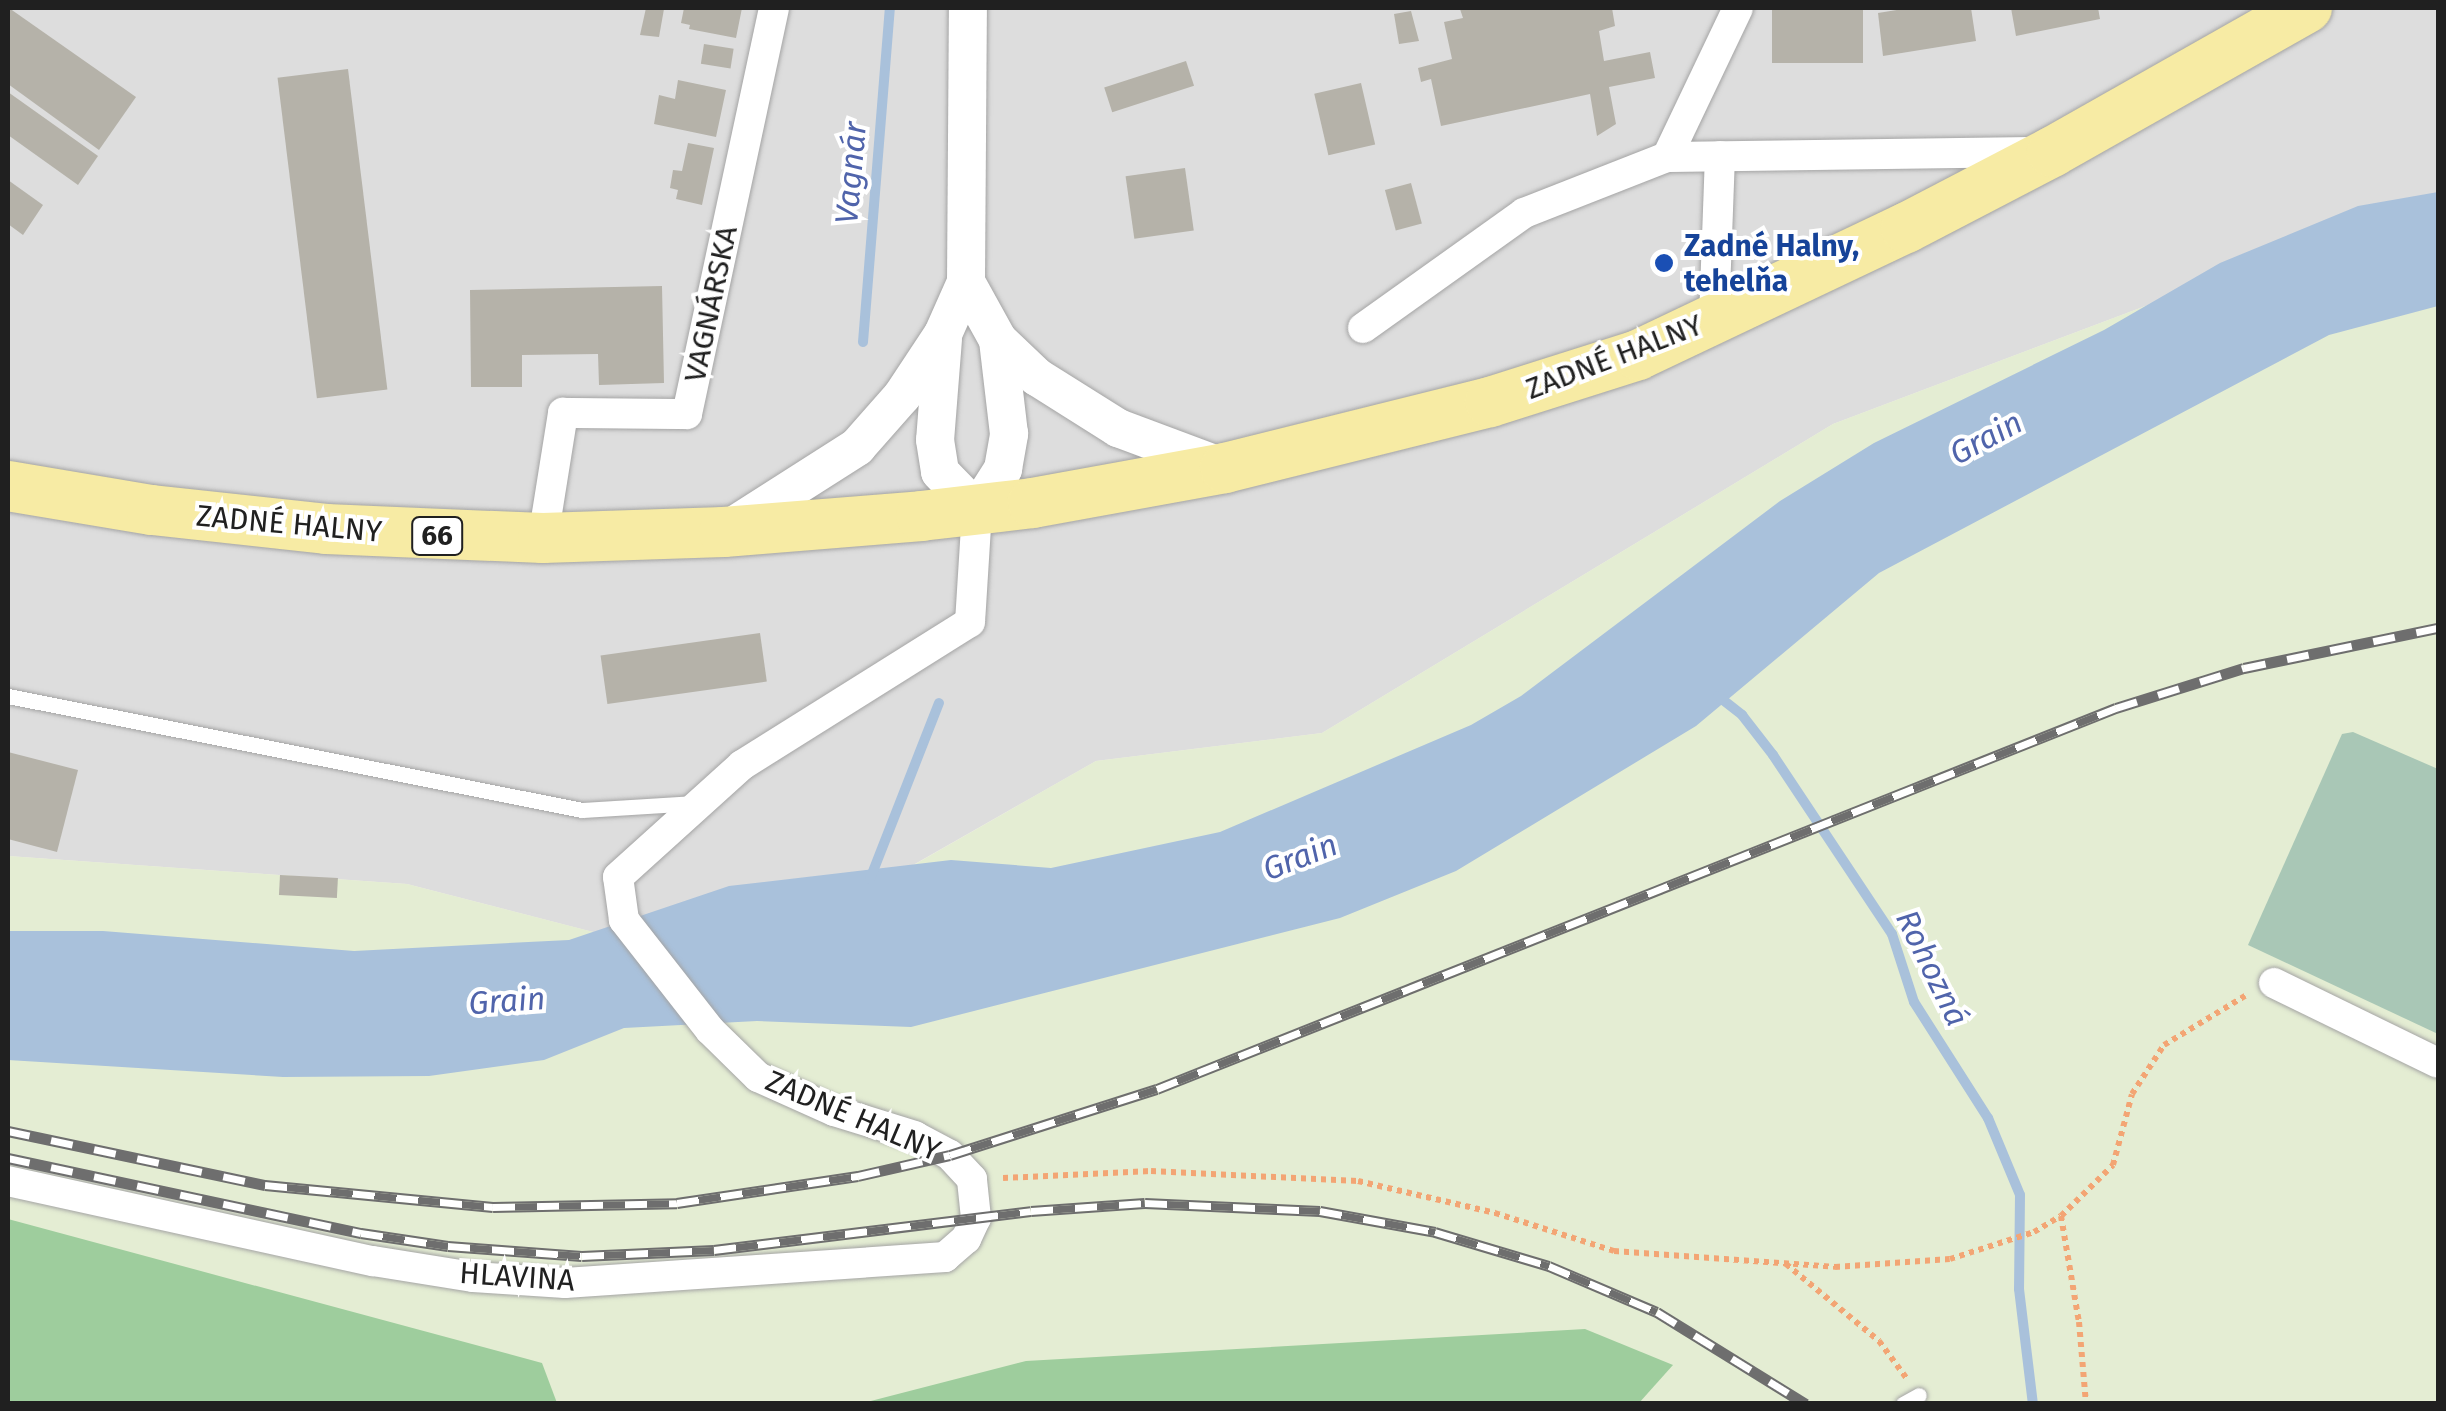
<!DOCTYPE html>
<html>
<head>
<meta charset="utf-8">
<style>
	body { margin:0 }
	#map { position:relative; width:2446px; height:1411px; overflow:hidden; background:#f0efe6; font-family:"Fira Sans",sans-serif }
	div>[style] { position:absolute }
	.residential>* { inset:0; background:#ddd }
	.farmland>* { inset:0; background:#e4edd3 }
	.forest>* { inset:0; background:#9ecd9d }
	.cemetery>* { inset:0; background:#a9c7b6 }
	.water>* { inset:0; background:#a9c1db }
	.stream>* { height:10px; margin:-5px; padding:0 5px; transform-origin:5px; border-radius:5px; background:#a9c1db }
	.building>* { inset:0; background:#b5b2a9; transform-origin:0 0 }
	.path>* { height:6px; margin-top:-3px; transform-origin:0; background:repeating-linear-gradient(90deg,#f3a574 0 5px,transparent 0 10px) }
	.roads { filter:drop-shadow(0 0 2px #a4a4a4) drop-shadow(0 0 2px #a4a4a4) }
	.service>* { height:15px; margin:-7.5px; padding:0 7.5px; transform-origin:7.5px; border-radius:7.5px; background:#fff }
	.minor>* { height:30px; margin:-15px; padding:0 15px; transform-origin:15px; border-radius:15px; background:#fff }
	.tertiary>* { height:38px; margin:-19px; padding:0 19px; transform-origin:19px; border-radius:19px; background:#fff }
	.primary>* { height:50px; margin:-25px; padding:0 25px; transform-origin:25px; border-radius:25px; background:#f7eba4 }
	.rail>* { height:11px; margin-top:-5.5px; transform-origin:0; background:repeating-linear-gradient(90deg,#fff 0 22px,#6e6e6e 0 44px); box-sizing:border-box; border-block:2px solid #6e6e6e }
	.dots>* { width:28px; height:28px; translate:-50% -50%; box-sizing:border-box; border:5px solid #fff; border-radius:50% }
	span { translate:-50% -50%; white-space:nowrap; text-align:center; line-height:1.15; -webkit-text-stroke:8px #fff; paint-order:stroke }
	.shield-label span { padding:2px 8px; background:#fff; border:2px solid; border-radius:8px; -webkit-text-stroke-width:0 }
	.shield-label { font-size:28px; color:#202020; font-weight:700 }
	.transit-label { font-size:30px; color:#164399; font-weight:700 }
	.left { translate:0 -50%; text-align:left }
	.street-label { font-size:30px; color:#202020 }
	.water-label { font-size:32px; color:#5064ab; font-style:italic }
	.frame { position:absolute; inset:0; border:10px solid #202020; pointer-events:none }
</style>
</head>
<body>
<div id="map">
	<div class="residential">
		<div style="clip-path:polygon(8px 8px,2438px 8px,2438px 248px,2172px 296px,1833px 424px,1322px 733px,1096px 761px,732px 968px,407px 884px,8px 856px)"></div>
	</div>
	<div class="farmland">
		<div style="clip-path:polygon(2438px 248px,2438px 1403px,8px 1403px,8px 856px,407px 884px,733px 968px,1096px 761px,1322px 733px,1833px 424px,2172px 296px)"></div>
	</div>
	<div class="forest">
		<div style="clip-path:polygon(8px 1219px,542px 1363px,557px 1403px,8px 1403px)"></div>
		<div style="clip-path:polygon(1585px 1329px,1673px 1365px,1639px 1403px,863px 1403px,1026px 1361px)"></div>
	</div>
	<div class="cemetery">
		<div style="clip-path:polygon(2353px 732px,2438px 769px,2438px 1034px,2248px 945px,2342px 734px)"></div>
	</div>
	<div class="water">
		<div style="clip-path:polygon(2438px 192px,2438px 306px,2329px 335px,1879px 573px,1696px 726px,1456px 871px,1340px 918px,911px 1027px,757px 1021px,624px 1028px,544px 1060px,429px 1076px,283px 1077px,8px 1060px,8px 931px,103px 931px,354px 951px,569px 940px,729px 886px,951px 860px,1051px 868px,1220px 832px,1471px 725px,1521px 696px,1780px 501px,1874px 443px,2104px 330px,2220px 263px,2358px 206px)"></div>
	</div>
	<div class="stream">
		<div style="left:863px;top:342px;width:335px;rotate:-85.4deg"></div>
		<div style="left:1718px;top:696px;width:31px;rotate:38deg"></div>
		<div style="left:1742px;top:715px;width:51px;rotate:52.2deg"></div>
		<div style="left:1773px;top:755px;width:215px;rotate:56.4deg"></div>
		<div style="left:1892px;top:934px;width:71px;rotate:72.1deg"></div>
		<div style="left:1914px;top:1002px;width:138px;rotate:57.5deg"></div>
		<div style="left:1988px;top:1118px;width:83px;rotate:67.4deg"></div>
		<div style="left:2020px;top:1195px;width:94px;rotate:90.6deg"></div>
		<div style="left:2019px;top:1289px;width:116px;rotate:83.1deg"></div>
		<div style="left:870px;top:879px;width:189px;rotate:-68.6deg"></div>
	</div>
	<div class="building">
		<div style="clip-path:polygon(9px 8px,136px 97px,99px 150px,8px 84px)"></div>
		<div style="clip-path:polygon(646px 8px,664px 9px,659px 37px,640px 35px)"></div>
		<div style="clip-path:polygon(684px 8px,742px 8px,736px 38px,689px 29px,690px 25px,681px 23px)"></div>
		<div style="clip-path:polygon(1468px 8px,1612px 8px,1615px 26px,1599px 31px,1604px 61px,1650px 52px,1655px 78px,1609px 87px,1616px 124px,1597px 136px,1590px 94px,1441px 126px,1431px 79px,1421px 82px,1418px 68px,1452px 59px,1444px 22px,1463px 18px,1460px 9px)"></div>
		<div style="left:1772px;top:8px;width:91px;height:55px"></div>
		<div style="clip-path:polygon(1909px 8px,1971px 8px,1976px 41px,1883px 56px,1878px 13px)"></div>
		<div style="clip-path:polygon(2011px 8px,2098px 8px,2100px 19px,2016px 36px)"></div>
		<div style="clip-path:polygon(1411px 11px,1419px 41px,1399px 44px,1394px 14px)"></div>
		<div style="left:704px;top:44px;width:30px;height:20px;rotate:9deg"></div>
		<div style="left:1186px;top:61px;width:26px;height:86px;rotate:72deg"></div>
		<div style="left:348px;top:69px;width:323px;height:71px;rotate:83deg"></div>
		<div style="clip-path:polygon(678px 80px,726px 90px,716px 137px,654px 124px,659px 95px,675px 99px)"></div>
		<div style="left:1361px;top:83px;width:63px;height:48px;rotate:77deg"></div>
		<div style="clip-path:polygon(8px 92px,98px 156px,78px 185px,8px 135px)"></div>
		<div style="clip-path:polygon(688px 143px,714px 148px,702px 205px,676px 199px,678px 190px,670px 188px,673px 170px,682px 171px)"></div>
		<div style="left:1185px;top:168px;width:63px;height:60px;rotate:82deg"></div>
		<div style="clip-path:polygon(8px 180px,43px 205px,23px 235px,8px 224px)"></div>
		<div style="left:1411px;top:183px;width:42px;height:27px;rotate:75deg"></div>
		<div style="clip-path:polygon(662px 286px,664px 383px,599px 385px,598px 354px,522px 355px,522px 387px,471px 387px,470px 290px)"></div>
		<div style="left:760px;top:633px;width:49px;height:161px;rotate:82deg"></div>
		<div style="clip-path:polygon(8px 752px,78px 770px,57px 852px,8px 839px)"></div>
		<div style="left:280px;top:875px;width:58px;height:20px;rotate:3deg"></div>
	</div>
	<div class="path">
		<div style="left:1003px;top:1178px;width:148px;rotate:-2.7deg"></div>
		<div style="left:1151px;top:1171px;width:207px;rotate:2.8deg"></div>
		<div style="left:1358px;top:1181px;width:141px;rotate:13.1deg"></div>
		<div style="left:1495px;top:1213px;width:125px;rotate:17.7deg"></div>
		<div style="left:1614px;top:1251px;width:222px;rotate:4.1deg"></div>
		<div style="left:1835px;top:1267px;width:115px;rotate:-4deg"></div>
		<div style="left:1950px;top:1259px;width:88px;rotate:-17.8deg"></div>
		<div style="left:2034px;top:1232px;width:31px;rotate:-31deg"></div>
		<div style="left:2061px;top:1216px;width:73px;rotate:-44.4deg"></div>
		<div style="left:2113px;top:1165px;width:73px;rotate:-75deg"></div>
		<div style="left:2132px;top:1094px;width:59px;rotate:-56.9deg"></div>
		<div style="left:2164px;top:1045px;width:95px;rotate:-31.2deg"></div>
		<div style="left:2061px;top:1216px;width:108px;rotate:80.4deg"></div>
		<div style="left:2079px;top:1322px;width:82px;rotate:85.1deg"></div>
		<div style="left:1786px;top:1264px;width:121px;rotate:39.6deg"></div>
		<div style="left:1879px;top:1341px;width:47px;rotate:53.6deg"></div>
	</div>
	<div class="roads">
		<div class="service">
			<div style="left:8px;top:696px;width:585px;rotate:11.23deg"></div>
			<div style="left:582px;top:810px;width:114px;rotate:-3.5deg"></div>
			<div style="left:1903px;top:1404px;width:18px;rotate:-29deg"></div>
		</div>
		<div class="minor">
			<div style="left:1667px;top:157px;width:165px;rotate:-64.5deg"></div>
			<div style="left:1714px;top:319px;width:163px;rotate:-87.9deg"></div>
			<div style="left:1363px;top:328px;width:198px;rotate:-35.5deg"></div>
			<div style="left:1524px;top:213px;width:154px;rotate:-21.4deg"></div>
			<div style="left:1667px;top:157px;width:367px;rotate:-0.8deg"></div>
			<div style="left:543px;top:538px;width:127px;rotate:-80.9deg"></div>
			<div style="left:563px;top:413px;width:124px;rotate:0.5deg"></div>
			<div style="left:687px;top:414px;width:415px;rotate:-77.9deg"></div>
			<div style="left:2274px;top:983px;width:182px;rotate:26deg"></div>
			<div style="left:8px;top:1181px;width:374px;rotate:12.4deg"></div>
			<div style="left:373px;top:1261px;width:101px;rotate:9.1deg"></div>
			<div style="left:473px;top:1277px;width:92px;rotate:3.7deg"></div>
			<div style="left:565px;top:1283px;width:381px;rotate:-3.9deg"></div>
			<div style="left:945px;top:1257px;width:28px;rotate:-41deg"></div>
			<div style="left:966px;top:1239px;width:23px;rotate:-65deg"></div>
			<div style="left:976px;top:1218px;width:39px;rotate:-96deg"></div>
			<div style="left:972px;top:1179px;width:33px;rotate:-133deg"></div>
			<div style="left:950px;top:1155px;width:40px;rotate:-152deg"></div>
			<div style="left:915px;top:1136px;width:85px;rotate:-162.8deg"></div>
			<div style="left:834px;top:1111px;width:83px;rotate:-155.9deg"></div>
			<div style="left:758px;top:1077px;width:67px;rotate:-135.6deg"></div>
			<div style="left:710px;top:1030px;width:140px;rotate:-128deg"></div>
			<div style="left:624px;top:920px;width:43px;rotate:-97.9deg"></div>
			<div style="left:618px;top:877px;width:167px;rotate:-42.1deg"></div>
			<div style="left:742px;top:765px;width:269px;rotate:-32.1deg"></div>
			<div style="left:970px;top:622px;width:112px;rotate:-86.4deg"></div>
		</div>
		<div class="tertiary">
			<div style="left:943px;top:339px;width:101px;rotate:94.5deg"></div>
			<div style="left:935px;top:440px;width:32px;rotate:81deg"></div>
			<div style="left:940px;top:472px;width:53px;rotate:45.8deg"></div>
			<div style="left:977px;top:510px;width:49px;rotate:-57.6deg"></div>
			<div style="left:1003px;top:469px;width:36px;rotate:-80deg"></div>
			<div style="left:1009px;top:434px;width:95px;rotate:-96.7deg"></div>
			<div style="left:998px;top:340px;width:66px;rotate:-118.9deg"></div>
			<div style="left:998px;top:340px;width:54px;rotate:43.5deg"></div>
			<div style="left:1037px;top:377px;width:96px;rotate:32.2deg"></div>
			<div style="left:1118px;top:428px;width:114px;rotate:20.5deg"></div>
			<div style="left:730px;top:528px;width:151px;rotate:-32.5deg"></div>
			<div style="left:857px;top:447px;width:68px;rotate:-48.6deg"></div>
			<div style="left:902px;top:396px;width:74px;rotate:-56.5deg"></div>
			<div style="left:943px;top:334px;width:57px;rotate:-66.1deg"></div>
			<div style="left:966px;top:282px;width:274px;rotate:-89.6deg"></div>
		</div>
		<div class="primary">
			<div style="left:8px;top:486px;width:146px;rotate:9.5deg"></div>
			<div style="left:152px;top:510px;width:175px;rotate:6.2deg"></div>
			<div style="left:326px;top:529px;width:217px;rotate:2.4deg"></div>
			<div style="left:543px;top:538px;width:181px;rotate:-1.9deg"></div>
			<div style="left:724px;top:532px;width:198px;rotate:-4.6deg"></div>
			<div style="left:921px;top:516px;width:113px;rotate:-6.6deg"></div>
			<div style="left:1033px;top:503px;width:195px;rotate:-10.3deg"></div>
			<div style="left:1225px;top:468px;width:273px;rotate:-14deg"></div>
			<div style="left:1490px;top:402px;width:155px;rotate:-17.6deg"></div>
			<div style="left:1638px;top:355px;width:297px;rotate:-25.4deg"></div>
			<div style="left:1906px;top:228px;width:165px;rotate:-27.5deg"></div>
			<div style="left:2052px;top:152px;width:293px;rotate:-29.5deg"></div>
		</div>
	</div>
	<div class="rail">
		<div style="left:8px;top:1131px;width:263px;rotate:11.9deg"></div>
		<div style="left:265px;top:1185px;width:229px;rotate:5.5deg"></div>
		<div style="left:493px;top:1207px;width:184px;rotate:-1.2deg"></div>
		<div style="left:677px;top:1203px;width:183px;rotate:-8.5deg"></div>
		<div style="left:858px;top:1176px;width:94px;rotate:-12.9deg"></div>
		<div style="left:950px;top:1155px;width:217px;rotate:-17.7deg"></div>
		<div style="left:1157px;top:1089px;width:1032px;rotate:-21.67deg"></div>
		<div style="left:2116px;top:708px;width:134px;rotate:-17.4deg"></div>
		<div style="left:2244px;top:668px;width:198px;rotate:-11.7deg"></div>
		<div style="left:8px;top:1158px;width:361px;rotate:12deg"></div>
		<div style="left:361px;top:1233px;width:88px;rotate:8.5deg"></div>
		<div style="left:448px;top:1246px;width:134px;rotate:4.3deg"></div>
		<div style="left:582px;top:1256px;width:132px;rotate:-2.6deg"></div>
		<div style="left:714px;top:1250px;width:319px;rotate:-7deg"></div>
		<div style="left:1031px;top:1211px;width:114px;rotate:-4deg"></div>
		<div style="left:1145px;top:1203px;width:175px;rotate:2.6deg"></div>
		<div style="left:1320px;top:1211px;width:117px;rotate:10.3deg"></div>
		<div style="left:1435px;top:1232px;width:119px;rotate:16.6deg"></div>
		<div style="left:1549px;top:1266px;width:117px;rotate:23.1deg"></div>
		<div style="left:1657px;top:1312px;width:175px;rotate:31.7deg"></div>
	</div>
	<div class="dots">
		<div style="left:1664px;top:263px;background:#1a4fb4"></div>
	</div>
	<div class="shield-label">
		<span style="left:437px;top:536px">66</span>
	</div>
	<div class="transit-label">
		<span class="left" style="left:1684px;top:263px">Zadné Halny,<br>tehelňa</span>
	</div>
	<div class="street-label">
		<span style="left:711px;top:304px;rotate:-78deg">VAGNÁRSKA</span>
		<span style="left:1614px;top:357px;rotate:-21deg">ZADNÉ HALNY</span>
		<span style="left:289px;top:524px;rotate:5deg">ZADNÉ HALNY</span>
		<span style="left:853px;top:1116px;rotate:23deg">ZADNÉ HALNY</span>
		<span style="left:517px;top:1277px;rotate:4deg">HLAVINA</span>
	</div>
	<div class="water-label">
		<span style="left:851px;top:173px;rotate:-85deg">Vagnár</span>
		<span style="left:1986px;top:438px;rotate:-28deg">Grain</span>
		<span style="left:1300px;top:857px;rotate:-21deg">Grain</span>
		<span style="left:1932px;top:968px;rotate:64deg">Rohozná</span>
		<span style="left:507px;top:1001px;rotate:-4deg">Grain</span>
	</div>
	<div class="frame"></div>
</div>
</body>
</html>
